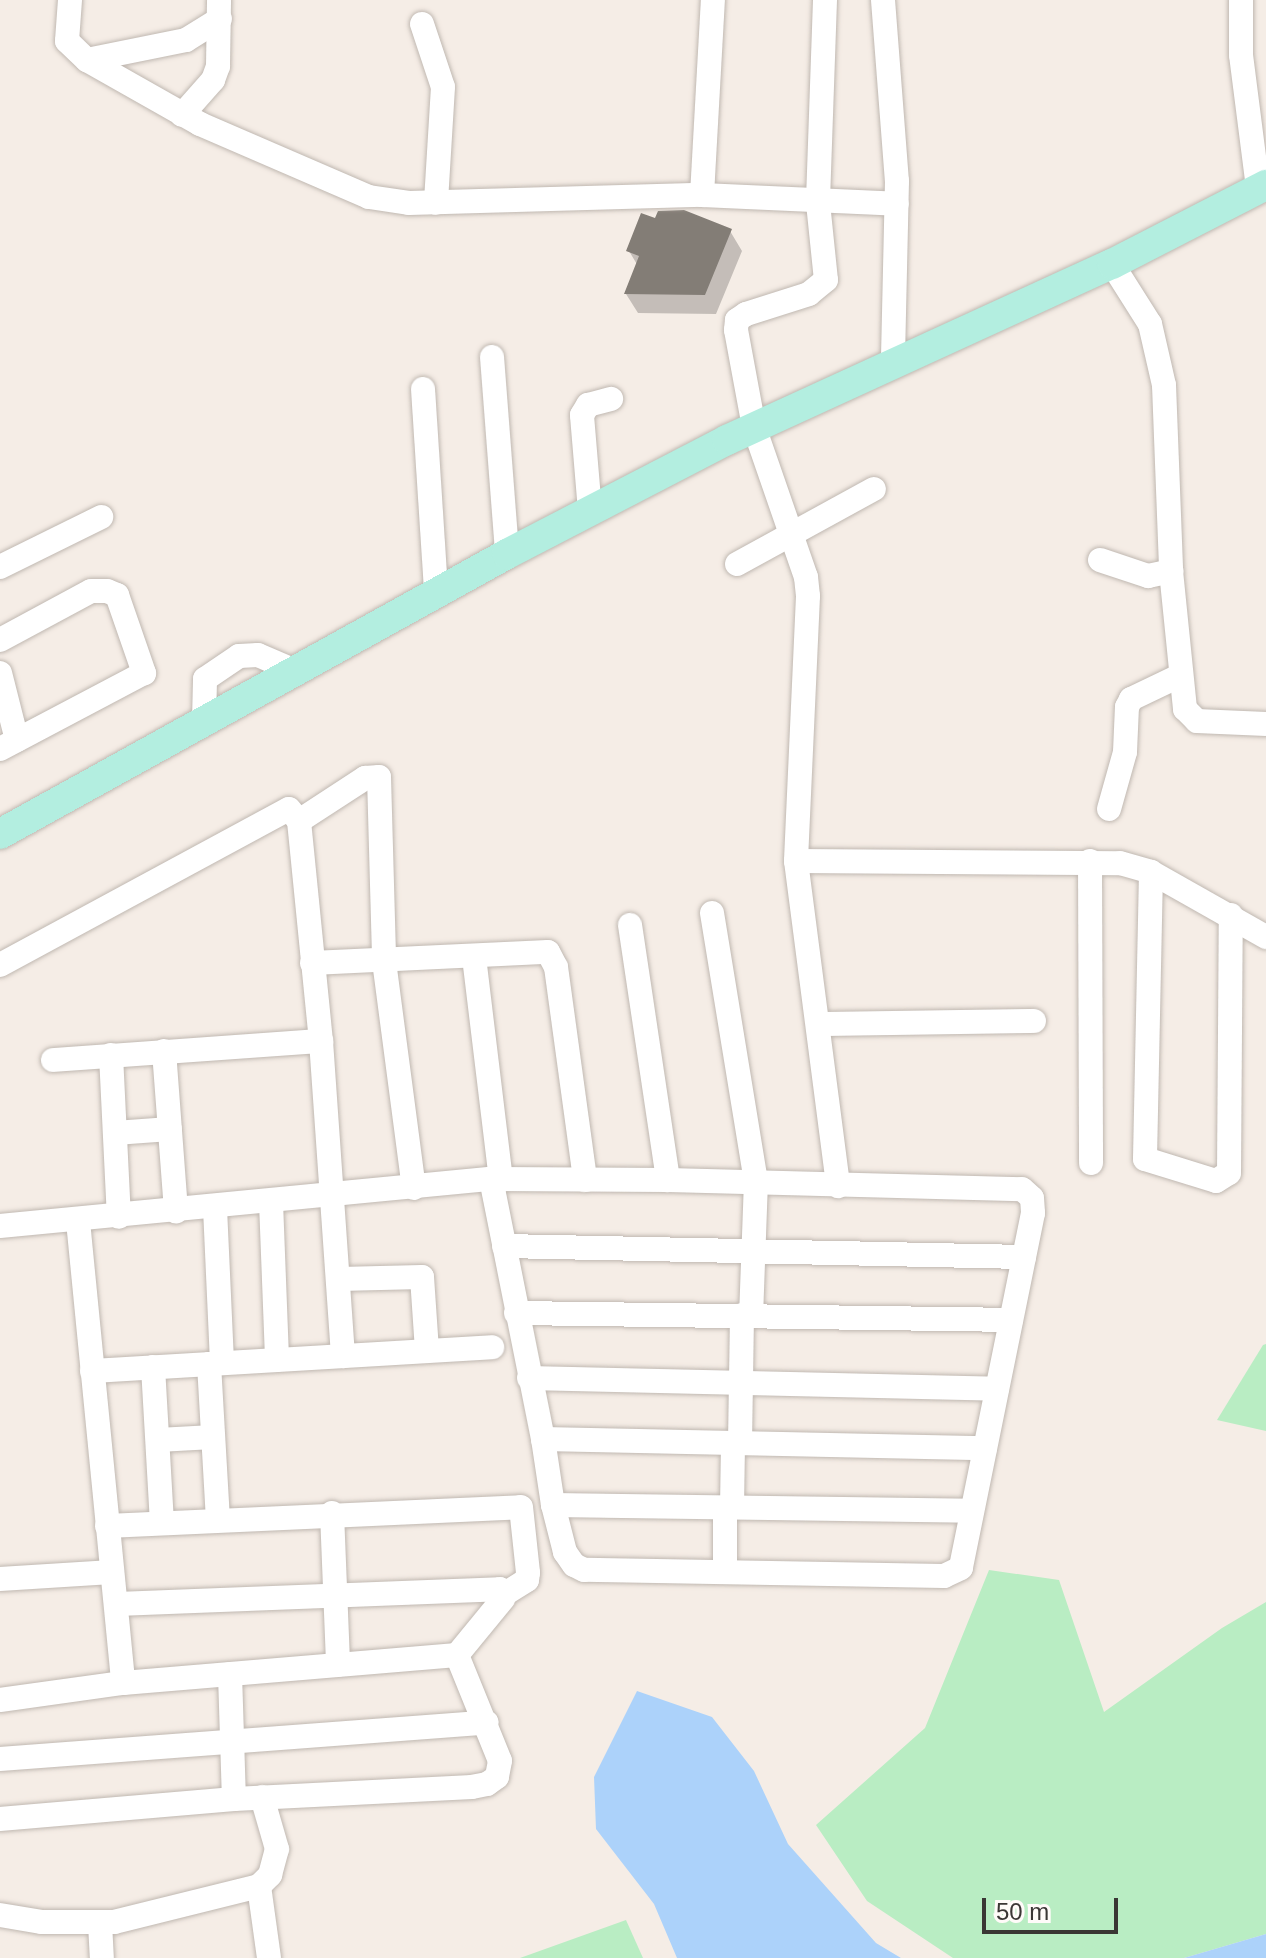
<!DOCTYPE html>
<html>
<head>
<meta charset="utf-8">
<style>
	body { margin:0 }
	#map { position:relative; width:1266px; height:1958px; overflow:hidden; background:#f5ede6; font-family:Arial,sans-serif }
	div>[style] { position:absolute }
	.green>* { inset:0; background:#b9edc3 }
	.water>* { inset:0; background:#acd2fa }
	.shadow>* { inset:0; background:#0003 }
	.building>* { inset:0; background:#837d76 }
	.roads { filter:drop-shadow(0 0 2px #c0b8b1) drop-shadow(0 0 2px #c0b8b1) }
	.minor>* { height:24px; margin:-12px; padding:0 12px; transform-origin:12px; border-radius:12px; background:#fff }
	.major>* { height:30px; margin:-15px; padding:0 15px; transform-origin:15px; border-radius:15px; background:#b3eee0 }
	span { translate:-50% -50%; white-space:nowrap; text-align:center; line-height:1.15; -webkit-text-stroke:8px #fffbf9; paint-order:stroke }
	.scale { position:absolute; left:982px; top:1898px; width:136px; height:36px; box-sizing:border-box; border:4px solid #3b3735; border-top:0; padding-left:10px; font-size:24px; line-height:28px; white-space:nowrap; color:#3b3735; -webkit-text-stroke:6px #fffbf9; paint-order:stroke }
</style>
</head>
<body>
<div id="map">
	<div class="green">
		<div style="clip-path:polygon(1266px 1344px,1266px 1431px,1217px 1420px,1263px 1345px)"></div>
		<div style="clip-path:polygon(989px 1570px,1059px 1580px,1104px 1712px,1222px 1628px,1266px 1602px,1266px 1934px,1184px 1958px,953px 1958px,867px 1901px,816px 1825px,925px 1728px)"></div>
		<div style="clip-path:polygon(626px 1920px,643px 1958px,520px 1958px)"></div>
	</div>
	<div class="water">
		<div style="clip-path:polygon(637px 1691px,712px 1717px,754px 1771px,788px 1844px,876px 1943px,901px 1958px,677px 1958px,654px 1904px,596px 1829px,594px 1777px)"></div>
		<div style="clip-path:polygon(1266px 1934px,1266px 1958px,1184px 1958px)"></div>
	</div>
	<div class="shadow">
		<div style="clip-path:polygon(656px 221px,730px 231px,742px 251px,716px 314px,638px 313px,626px 294px,638px 266px,629px 251px)"></div>
	</div>
	<div class="building">
		<div style="clip-path:polygon(684px 210px,732px 229px,705px 295px,624px 294px,639px 256px,626px 251px,641px 213px,655px 218px,658px 211px)"></div>
	</div>
	<div class="roads">
		<div class="minor">
			<div style="left:70px;top:0;width:41px;rotate:94.2deg"></div>
			<div style="left:67px;top:41px;width:28px;rotate:44deg"></div>
			<div style="left:87px;top:60px;width:130px;rotate:29.5deg"></div>
			<div style="left:200px;top:124px;width:184px;rotate:23.4deg"></div>
			<div style="left:369px;top:197px;width:40px;rotate:8.5deg"></div>
			<div style="left:409px;top:203px;width:293px;rotate:-1.6deg"></div>
			<div style="left:702px;top:195px;width:195px;rotate:2.6deg"></div>
			<div style="left:825px;top:0;width:203px;rotate:92deg"></div>
			<div style="left:818px;top:203px;width:77px;rotate:84.1deg"></div>
			<div style="left:826px;top:280px;width:22px;rotate:141deg"></div>
			<div style="left:809px;top:294px;width:66px;rotate:162.4deg"></div>
			<div style="left:746px;top:314px;width:11px;rotate:146deg"></div>
			<div style="left:737px;top:320px;width:10px;rotate:96deg"></div>
			<div style="left:736px;top:330px;width:99px;rotate:79.5deg"></div>
			<div style="left:754px;top:427px;width:159px;rotate:70.9deg"></div>
			<div style="left:806px;top:577px;width:19px;rotate:84deg"></div>
			<div style="left:808px;top:596px;width:265px;rotate:92.6deg"></div>
			<div style="left:796px;top:861px;width:328px;rotate:82.6deg"></div>
			<div style="left:883px;top:0;width:182px;rotate:85.6deg"></div>
			<div style="left:897px;top:181px;width:182px;rotate:91.3deg"></div>
			<div style="left:1241px;top:0;width:55px;rotate:90deg"></div>
			<div style="left:1241px;top:55px;width:134px;rotate:82.7deg"></div>
			<div style="left:422px;top:24px;width:66px;rotate:71.6deg"></div>
			<div style="left:443px;top:87px;width:116px;rotate:93.5deg"></div>
			<div style="left:87px;top:60px;width:101px;rotate:-11.4deg"></div>
			<div style="left:186px;top:40px;width:40px;rotate:-32deg"></div>
			<div style="left:182px;top:115px;width:47px;rotate:-48.5deg"></div>
			<div style="left:213px;top:80px;width:15px;rotate:-70deg"></div>
			<div style="left:218px;top:66px;width:66px;rotate:-89.1deg"></div>
			<div style="left:702px;top:195px;width:195px;rotate:-86.8deg"></div>
			<div style="left:1112px;top:264px;width:71px;rotate:57.7deg"></div>
			<div style="left:1150px;top:324px;width:63px;rotate:77.1deg"></div>
			<div style="left:1164px;top:385px;width:186px;rotate:87.8deg"></div>
			<div style="left:1171px;top:571px;width:139px;rotate:84.2deg"></div>
			<div style="left:1185px;top:709px;width:17px;rotate:45deg"></div>
			<div style="left:1197px;top:721px;width:69px;rotate:2.5deg"></div>
			<div style="left:492px;top:357px;width:198px;rotate:85.6deg"></div>
			<div style="left:423px;top:389px;width:203px;rotate:86.3deg"></div>
			<div style="left:590px;top:511px;width:96px;rotate:-94.8deg"></div>
			<div style="left:582px;top:415px;width:12px;rotate:-59deg"></div>
			<div style="left:588px;top:405px;width:24px;rotate:-15deg"></div>
			<div style="left:1100px;top:560px;width:51px;rotate:18.4deg"></div>
			<div style="left:1148px;top:576px;width:24px;rotate:-12deg"></div>
			<div style="left:737px;top:564px;width:156px;rotate:-28.7deg"></div>
			<div style="left:0;top:567px;width:113px;rotate:-26.3deg"></div>
			<div style="left:0;top:640px;width:103px;rotate:-28.3deg"></div>
			<div style="left:91px;top:591px;width:16px"></div>
			<div style="left:107px;top:591px;width:11px;rotate:22deg"></div>
			<div style="left:117px;top:595px;width:83px;rotate:70.9deg"></div>
			<div style="left:144px;top:673px;width:163px;rotate:152.2deg"></div>
			<div style="left:0;top:673px;width:69px;rotate:75.8deg"></div>
			<div style="left:204px;top:721px;width:42px;rotate:-88.6deg"></div>
			<div style="left:205px;top:679px;width:41px;rotate:-34.1deg"></div>
			<div style="left:239px;top:656px;width:19px;rotate:-3deg"></div>
			<div style="left:258px;top:655px;width:40px;rotate:23.4deg"></div>
			<div style="left:1109px;top:809px;width:59px;rotate:-74.3deg"></div>
			<div style="left:1125px;top:752px;width:45px;rotate:-87.5deg"></div>
			<div style="left:1127px;top:707px;width:9px;rotate:-63deg"></div>
			<div style="left:1131px;top:699px;width:55px;rotate:-25.6deg"></div>
			<div style="left:299px;top:821px;width:79px;rotate:-33.1deg"></div>
			<div style="left:365px;top:778px;width:14px;rotate:-4deg"></div>
			<div style="left:379px;top:777px;width:184px;rotate:88.4deg"></div>
			<div style="left:384px;top:961px;width:229px;rotate:82.5deg"></div>
			<div style="left:796px;top:861px;width:324px;rotate:0.4deg"></div>
			<div style="left:1120px;top:863px;width:32px;rotate:16deg"></div>
			<div style="left:1151px;top:872px;width:132px;rotate:29.5deg"></div>
			<div style="left:1090px;top:861px;width:302px;rotate:89.8deg"></div>
			<div style="left:1151px;top:872px;width:287px;rotate:91.2deg"></div>
			<div style="left:1145px;top:1159px;width:74px;rotate:17.2deg"></div>
			<div style="left:1216px;top:1181px;width:15px;rotate:-32deg"></div>
			<div style="left:1229px;top:1173px;width:258px;rotate:-89.6deg"></div>
			<div style="left:712px;top:913px;width:272px;rotate:80.7deg"></div>
			<div style="left:756px;top:1181px;width:134px;rotate:92.1deg"></div>
			<div style="left:630px;top:925px;width:258px;rotate:81.5deg"></div>
			<div style="left:474px;top:957px;width:225px;rotate:83.1deg"></div>
			<div style="left:312px;top:963px;width:236px;rotate:-2.7deg"></div>
			<div style="left:548px;top:952px;width:17px;rotate:62deg"></div>
			<div style="left:556px;top:967px;width:215px;rotate:82.2deg"></div>
			<div style="left:0;top:965px;width:328px;rotate:-28.4deg"></div>
			<div style="left:289px;top:809px;width:16px;rotate:50deg"></div>
			<div style="left:299px;top:821px;width:221px;rotate:84.3deg"></div>
			<div style="left:321px;top:1041px;width:316px;rotate:86deg"></div>
			<div style="left:819px;top:1024px;width:215px;rotate:-0.8deg"></div>
			<div style="left:164px;top:1051px;width:161px;rotate:85.7deg"></div>
			<div style="left:111px;top:1055px;width:162px;rotate:87.2deg"></div>
			<div style="left:53px;top:1060px;width:269px;rotate:-4.1deg"></div>
			<div style="left:115px;top:1133px;width:55px;rotate:-4.2deg"></div>
			<div style="left:271px;top:1202px;width:158px;rotate:87.8deg"></div>
			<div style="left:215px;top:1208px;width:155px;rotate:87.4deg"></div>
			<div style="left:78px;top:1221px;width:464px;rotate:84.4deg"></div>
			<div style="left:0;top:1226px;width:493px;rotate:-5.5deg"></div>
			<div style="left:491px;top:1179px;width:177px;rotate:0.3deg"></div>
			<div style="left:668px;top:1180px;width:354px;rotate:1.5deg"></div>
			<div style="left:1022px;top:1189px;width:13px;rotate:42deg"></div>
			<div style="left:1032px;top:1198px;width:15px;rotate:86deg"></div>
			<div style="left:1033px;top:1213px;width:362px;rotate:101.5deg"></div>
			<div style="left:961px;top:1568px;width:19px;rotate:155deg"></div>
			<div style="left:944px;top:1576px;width:360px;rotate:-179deg"></div>
			<div style="left:584px;top:1570px;width:11px;rotate:-153deg"></div>
			<div style="left:574px;top:1565px;width:16px;rotate:-125deg"></div>
			<div style="left:565px;top:1552px;width:49px;rotate:-104.3deg"></div>
			<div style="left:553px;top:1505px;width:67px;rotate:-98.6deg"></div>
			<div style="left:543px;top:1439px;width:265px;rotate:-101.3deg"></div>
			<div style="left:504px;top:1246px;width:520px;rotate:1.21deg"></div>
			<div style="left:339px;top:1279px;width:83px;rotate:-1.4deg"></div>
			<div style="left:422px;top:1277px;width:74px;rotate:86.1deg"></div>
			<div style="left:516px;top:1313px;width:495px;rotate:0.8deg"></div>
			<div style="left:209px;top:1364px;width:156px;rotate:86.7deg"></div>
			<div style="left:153px;top:1367px;width:156px;rotate:86.7deg"></div>
			<div style="left:92px;top:1371px;width:401px;rotate:-3.4deg"></div>
			<div style="left:529px;top:1378px;width:468px;rotate:1.3deg"></div>
			<div style="left:543px;top:1439px;width:442px;rotate:1.2deg"></div>
			<div style="left:158px;top:1440px;width:55px;rotate:-3.1deg"></div>
			<div style="left:740px;top:1443px;width:128px;rotate:-89.1deg"></div>
			<div style="left:553px;top:1505px;width:419px;rotate:0.8deg"></div>
			<div style="left:732px;top:1508px;width:65px;rotate:-89.1deg"></div>
			<div style="left:332px;top:1513px;width:152px;rotate:87.7deg"></div>
			<div style="left:107px;top:1526px;width:414px;rotate:-2.6deg"></div>
			<div style="left:521px;top:1507px;width:66px;rotate:83.9deg"></div>
			<div style="left:528px;top:1573px;width:7px;rotate:98deg"></div>
			<div style="left:527px;top:1580px;width:28px;rotate:148deg"></div>
			<div style="left:725px;top:1572px;width:65px;rotate:-90deg"></div>
			<div style="left:0;top:1579px;width:112px;rotate:-3.6deg"></div>
			<div style="left:117px;top:1604px;width:383px;rotate:-2.2deg"></div>
			<div style="left:500px;top:1589px;width:10px;rotate:73deg"></div>
			<div style="left:503px;top:1599px;width:72px;rotate:129.4deg"></div>
			<div style="left:230px;top:1674px;width:125px;rotate:88.2deg"></div>
			<div style="left:0;top:1700px;width:124px;rotate:-7.9deg"></div>
			<div style="left:123px;top:1683px;width:335px;rotate:-4.8deg"></div>
			<div style="left:457px;top:1655px;width:114px;rotate:67.9deg"></div>
			<div style="left:500px;top:1761px;width:16px;rotate:101deg"></div>
			<div style="left:497px;top:1777px;width:12px;rotate:145deg"></div>
			<div style="left:487px;top:1784px;width:15px;rotate:169deg"></div>
			<div style="left:472px;top:1787px;width:238px;rotate:177.1deg"></div>
			<div style="left:234px;top:1799px;width:235px;rotate:175.1deg"></div>
			<div style="left:0;top:1759px;width:488px;rotate:-4.3deg"></div>
			<div style="left:259px;top:1886px;width:73px;rotate:82.1deg"></div>
			<div style="left:0;top:1915px;width:43px;rotate:9.5deg"></div>
			<div style="left:42px;top:1922px;width:72px"></div>
			<div style="left:114px;top:1922px;width:149px;rotate:-13.9deg"></div>
			<div style="left:259px;top:1886px;width:16px;rotate:-45deg"></div>
			<div style="left:270px;top:1875px;width:27px;rotate:-75deg"></div>
			<div style="left:277px;top:1849px;width:54px;rotate:-106.1deg"></div>
			<div style="left:100px;top:1923px;width:35px;rotate:87deg"></div>
		</div>
		<div class="major">
			<div style="left:0;top:834px;width:579px;rotate:-28.91deg"></div>
			<div style="left:507px;top:554px;width:248px;rotate:-27.4deg"></div>
			<div style="left:727px;top:440px;width:423px;rotate:-24.6deg"></div>
			<div style="left:1112px;top:264px;width:173px;rotate:-27.2deg"></div>
		</div>
	</div>
	<div class="scale">50 m</div>
</div>
</body>
</html>
